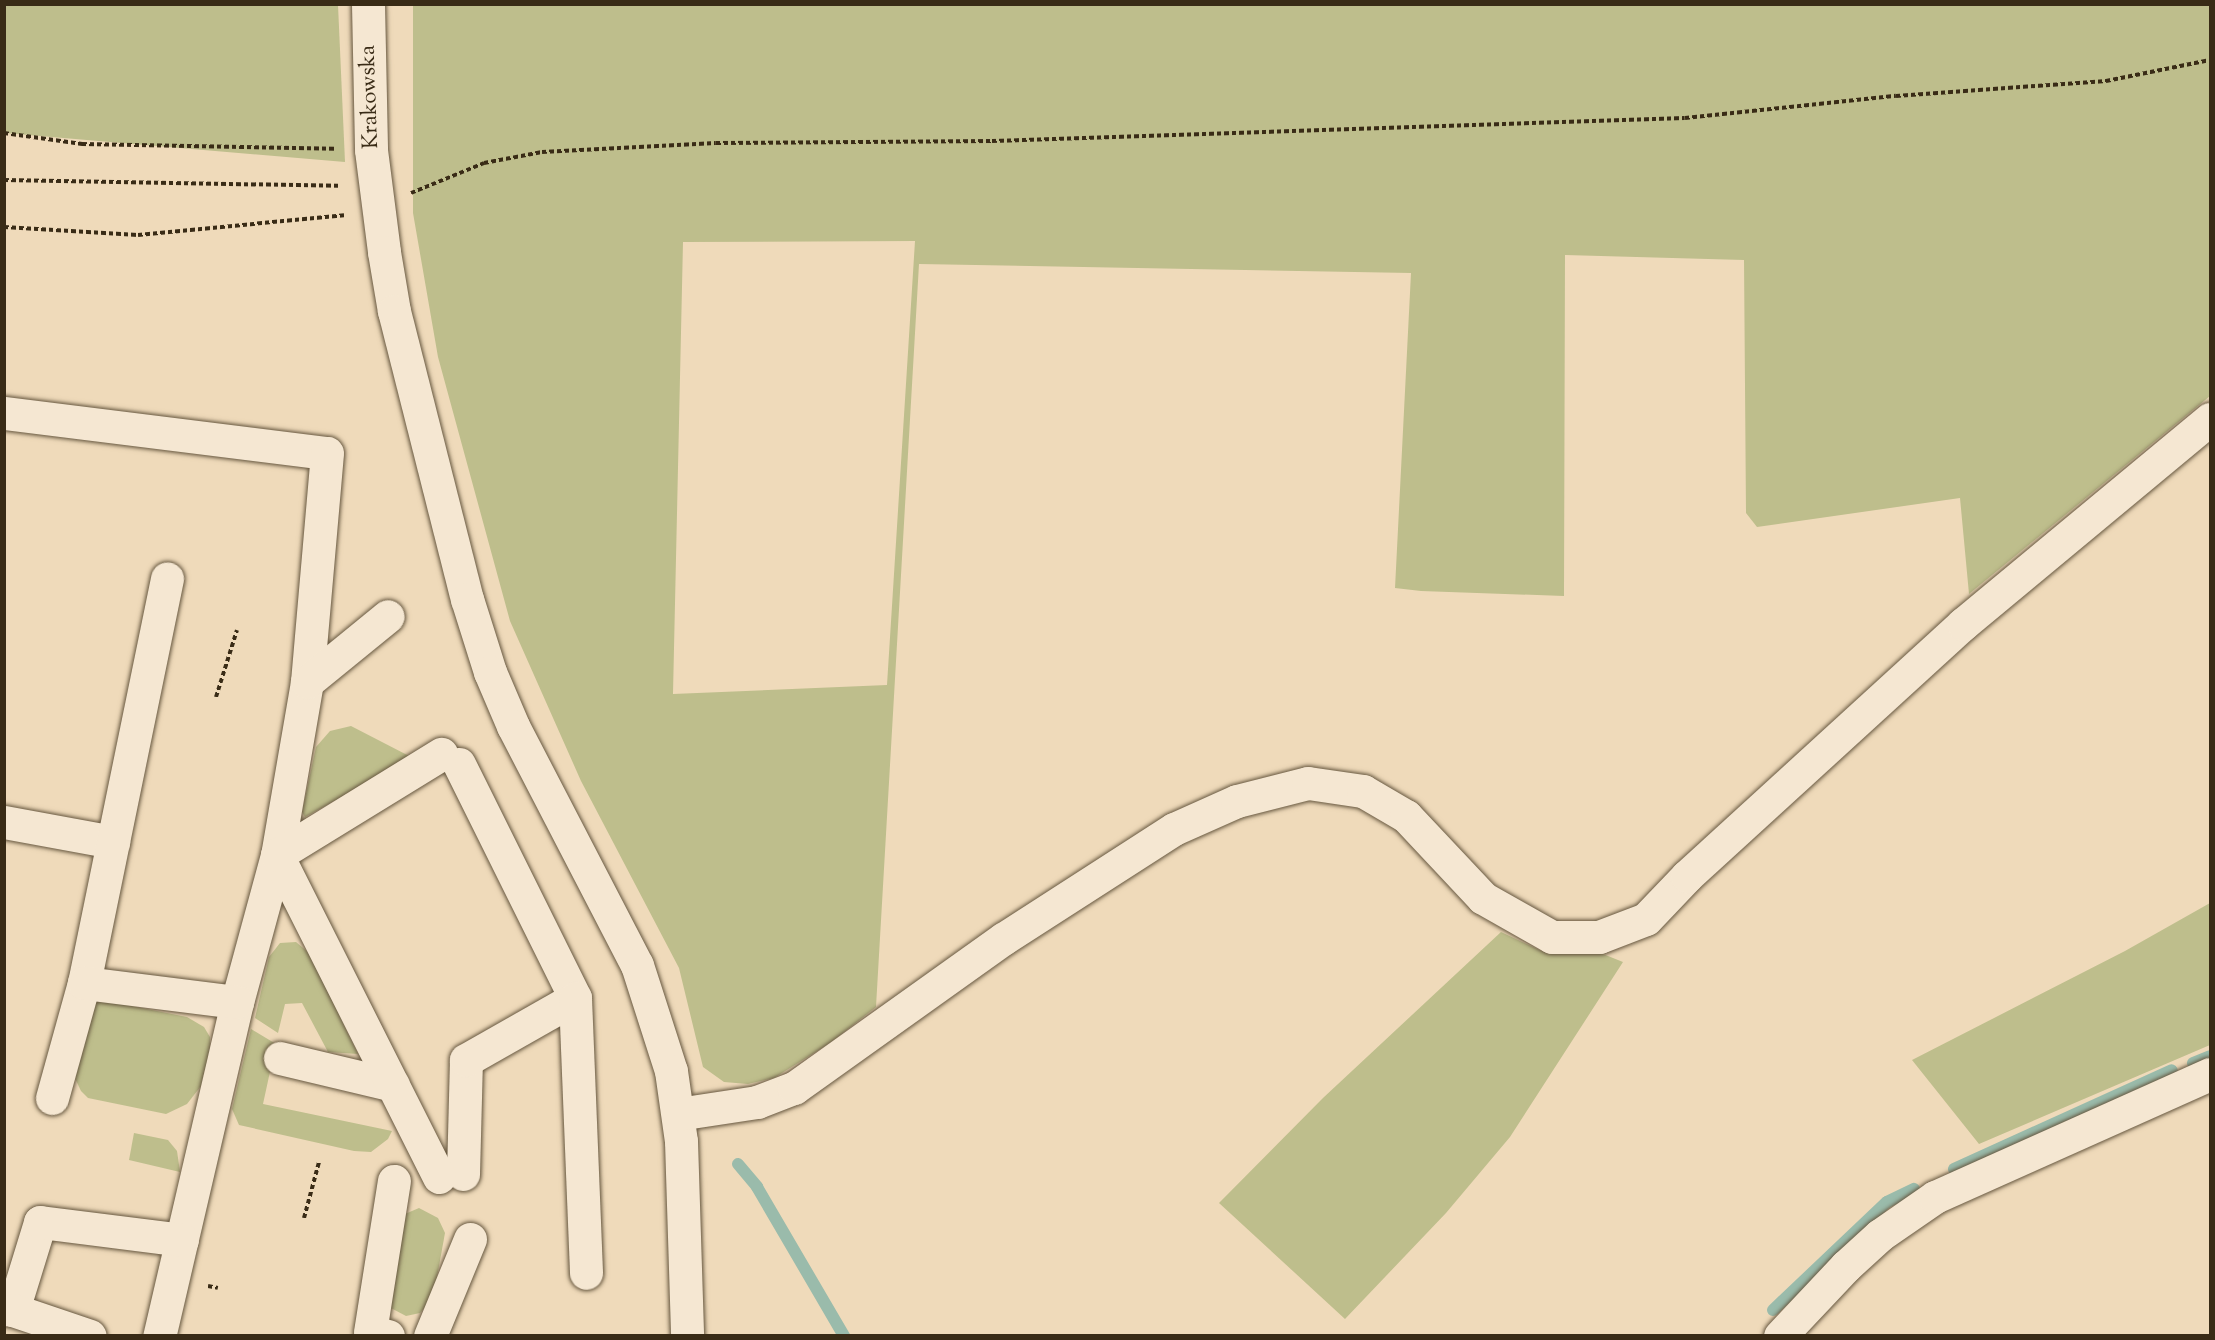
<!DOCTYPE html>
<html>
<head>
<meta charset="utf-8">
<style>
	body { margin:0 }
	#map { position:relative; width:2215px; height:1340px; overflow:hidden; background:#efdaba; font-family:"Sorts Mill Goudy",serif }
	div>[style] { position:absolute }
	.green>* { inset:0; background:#bebe8c }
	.stream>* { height:12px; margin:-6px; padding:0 6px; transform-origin:6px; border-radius:6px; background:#9abbab }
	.path>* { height:4px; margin-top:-2px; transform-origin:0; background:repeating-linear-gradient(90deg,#392b16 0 4.5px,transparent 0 7.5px) }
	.roads { filter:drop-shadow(0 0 2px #66573f) drop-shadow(0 0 2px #66573f) }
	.minor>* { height:33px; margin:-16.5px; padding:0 16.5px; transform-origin:16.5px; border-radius:16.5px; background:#f5e7d2 }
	span { translate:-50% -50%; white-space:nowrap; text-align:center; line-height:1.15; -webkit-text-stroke:4.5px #f5e7d2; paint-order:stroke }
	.street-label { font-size:22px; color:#392b16 }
	.frame { position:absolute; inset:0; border:6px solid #392b16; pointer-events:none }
</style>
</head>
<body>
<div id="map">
	<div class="green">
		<div style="clip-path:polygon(4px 5px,338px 5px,345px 162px,5px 133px)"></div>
		<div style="clip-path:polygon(evenodd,413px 5px,2210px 5px,2210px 396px,1969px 594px,1960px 498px,1757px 527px,1746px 513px,1744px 260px,1565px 255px,1564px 596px,1421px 591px,1395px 588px,1411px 273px,919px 264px,876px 1007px,830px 1043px,774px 1078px,748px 1084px,724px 1082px,703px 1067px,679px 968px,581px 781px,510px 621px,438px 357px,413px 213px,413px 5px,915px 241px,887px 685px,673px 694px,683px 242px,915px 241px)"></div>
		<div style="clip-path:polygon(351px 726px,413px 758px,305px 817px,302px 812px,316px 747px,330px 731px)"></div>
		<div style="clip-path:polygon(2210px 903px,2210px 1045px,1979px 1144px,1912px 1060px,2125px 951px)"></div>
		<div style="clip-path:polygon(1501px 932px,1548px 954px,1603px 954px,1623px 962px,1510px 1137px,1446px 1213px,1345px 1319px,1219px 1203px,1323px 1098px)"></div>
		<div style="clip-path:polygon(296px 942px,309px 953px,358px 1054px,328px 1052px,302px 1003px,285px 1004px,278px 1033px,255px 1018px,269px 957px,280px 943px)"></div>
		<div style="clip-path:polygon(102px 1000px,187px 1017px,204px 1027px,210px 1037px,210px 1050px,201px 1086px,187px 1104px,166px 1114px,88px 1098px,81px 1091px,73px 1074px,96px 1002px)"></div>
		<div style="clip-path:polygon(251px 1029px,276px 1044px,263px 1104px,392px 1131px,388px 1139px,371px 1152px,354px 1151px,239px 1125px,232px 1109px)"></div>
		<div style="clip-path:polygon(134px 1133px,168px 1140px,177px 1151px,180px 1172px,129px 1160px)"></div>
		<div style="clip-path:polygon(419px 1208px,438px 1218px,445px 1233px,433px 1299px,420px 1313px,406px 1316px,389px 1307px,405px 1214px)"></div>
	</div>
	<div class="stream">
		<div style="left:2193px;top:1063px;width:18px;rotate:-22deg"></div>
		<div style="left:738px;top:1164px;width:30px;rotate:50deg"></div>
		<div style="left:757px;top:1187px;width:173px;rotate:59.7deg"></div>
		<div style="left:1954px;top:1169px;width:239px;rotate:-24.4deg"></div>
		<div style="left:1773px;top:1310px;width:157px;rotate:-43.5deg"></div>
		<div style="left:1887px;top:1202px;width:30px;rotate:-26deg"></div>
	</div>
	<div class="path">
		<div style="left:4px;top:133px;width:79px;rotate:8deg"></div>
		<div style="left:82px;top:144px;width:253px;rotate:1.1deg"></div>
		<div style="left:4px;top:180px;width:335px;rotate:1deg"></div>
		<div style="left:411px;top:193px;width:79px;rotate:-22.3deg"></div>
		<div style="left:484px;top:163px;width:59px;rotate:-10.7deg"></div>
		<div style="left:542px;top:152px;width:174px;rotate:-3deg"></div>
		<div style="left:716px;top:143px;width:276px;rotate:-0.4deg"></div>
		<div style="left:992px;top:141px;width:693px;rotate:-1.9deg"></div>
		<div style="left:1685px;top:118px;width:212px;rotate:-6deg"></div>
		<div style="left:1896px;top:96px;width:211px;rotate:-4.1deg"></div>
		<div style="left:2106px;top:81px;width:106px;rotate:-11.4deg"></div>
		<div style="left:4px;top:227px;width:134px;rotate:3.4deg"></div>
		<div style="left:138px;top:235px;width:207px;rotate:-5.5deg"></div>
		<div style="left:216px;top:697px;width:70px;rotate:-72.6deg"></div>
		<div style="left:304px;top:1218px;width:58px;rotate:-75deg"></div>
		<div style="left:208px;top:1286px;width:10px;rotate:11deg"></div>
	</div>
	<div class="roads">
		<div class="minor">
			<div style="left:368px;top:4px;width:146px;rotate:88.8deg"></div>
			<div style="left:371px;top:150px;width:103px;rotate:82.7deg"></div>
			<div style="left:384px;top:252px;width:60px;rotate:80.4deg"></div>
			<div style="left:394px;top:311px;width:297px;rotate:75.8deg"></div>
			<div style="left:467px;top:599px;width:77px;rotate:72.5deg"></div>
			<div style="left:490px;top:672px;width:59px;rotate:66.9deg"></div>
			<div style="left:513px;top:726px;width:269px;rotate:62.6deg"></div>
			<div style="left:637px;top:965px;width:111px;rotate:72.2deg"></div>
			<div style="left:671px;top:1071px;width:71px;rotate:81.9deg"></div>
			<div style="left:681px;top:1141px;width:195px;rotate:88.2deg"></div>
			<div style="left:4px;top:413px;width:325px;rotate:7.1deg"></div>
			<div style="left:327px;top:453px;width:230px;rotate:95deg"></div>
			<div style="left:307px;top:682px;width:176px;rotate:99.8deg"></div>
			<div style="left:277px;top:855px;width:152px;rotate:105.2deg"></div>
			<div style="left:237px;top:1002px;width:343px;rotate:103.1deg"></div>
			<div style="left:307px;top:682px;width:104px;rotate:-39.2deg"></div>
			<div style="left:459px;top:764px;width:261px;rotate:63.6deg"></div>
			<div style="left:4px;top:822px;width:111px;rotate:10.4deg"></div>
			<div style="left:84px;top:983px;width:413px;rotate:-78.4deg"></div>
			<div style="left:280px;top:1058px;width:116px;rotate:13.4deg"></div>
			<div style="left:52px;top:1098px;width:119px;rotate:-74.5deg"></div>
			<div style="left:84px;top:983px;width:154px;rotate:7.1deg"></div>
			<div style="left:678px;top:1114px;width:80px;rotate:-8.6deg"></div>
			<div style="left:757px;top:1102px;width:40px;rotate:-21deg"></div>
			<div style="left:794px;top:1088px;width:257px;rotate:-35.5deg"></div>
			<div style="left:1003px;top:939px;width:203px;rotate:-32.8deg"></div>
			<div style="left:1174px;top:829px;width:69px;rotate:-24deg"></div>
			<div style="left:1237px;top:801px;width:73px;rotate:-14.2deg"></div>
			<div style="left:1308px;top:783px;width:56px;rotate:8.3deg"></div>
			<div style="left:1363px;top:791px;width:50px;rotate:30.2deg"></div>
			<div style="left:1406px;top:816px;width:112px;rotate:46.8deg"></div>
			<div style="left:1483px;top:898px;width:79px;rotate:29.5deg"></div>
			<div style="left:1552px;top:937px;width:47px"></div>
			<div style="left:1599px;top:937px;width:50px;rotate:-21deg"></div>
			<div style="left:1646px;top:919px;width:59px;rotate:-46.4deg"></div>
			<div style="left:1687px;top:876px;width:374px;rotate:-42.4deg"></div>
			<div style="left:1963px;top:624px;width:321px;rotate:-39.7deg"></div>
			<div style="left:463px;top:1174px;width:114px;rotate:-88.5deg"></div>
			<div style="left:466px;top:1060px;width:125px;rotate:-29.6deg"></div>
			<div style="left:575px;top:998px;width:275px;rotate:87.7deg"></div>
			<div style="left:439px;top:1177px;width:360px;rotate:-116.7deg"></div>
			<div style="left:277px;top:855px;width:193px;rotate:-31.6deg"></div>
			<div style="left:4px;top:1309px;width:9px;rotate:6deg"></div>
			<div style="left:13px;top:1310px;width:92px;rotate:-72.9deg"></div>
			<div style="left:40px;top:1222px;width:143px;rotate:7.2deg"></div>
			<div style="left:13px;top:1310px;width:81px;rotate:18.7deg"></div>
			<div style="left:388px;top:1336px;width:18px;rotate:-167deg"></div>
			<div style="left:370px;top:1332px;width:153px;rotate:-81deg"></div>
			<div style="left:430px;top:1336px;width:105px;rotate:-67.6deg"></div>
			<div style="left:1780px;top:1336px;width:96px;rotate:-46.7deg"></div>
			<div style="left:1846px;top:1266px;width:46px;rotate:-42.4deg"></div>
			<div style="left:1880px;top:1235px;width:67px;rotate:-34.6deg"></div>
			<div style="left:1935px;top:1197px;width:301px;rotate:-24.1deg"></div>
		</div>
	</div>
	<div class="street-label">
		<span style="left:371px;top:97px;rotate:-92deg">Krakowska</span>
	</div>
	<div class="frame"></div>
</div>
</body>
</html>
